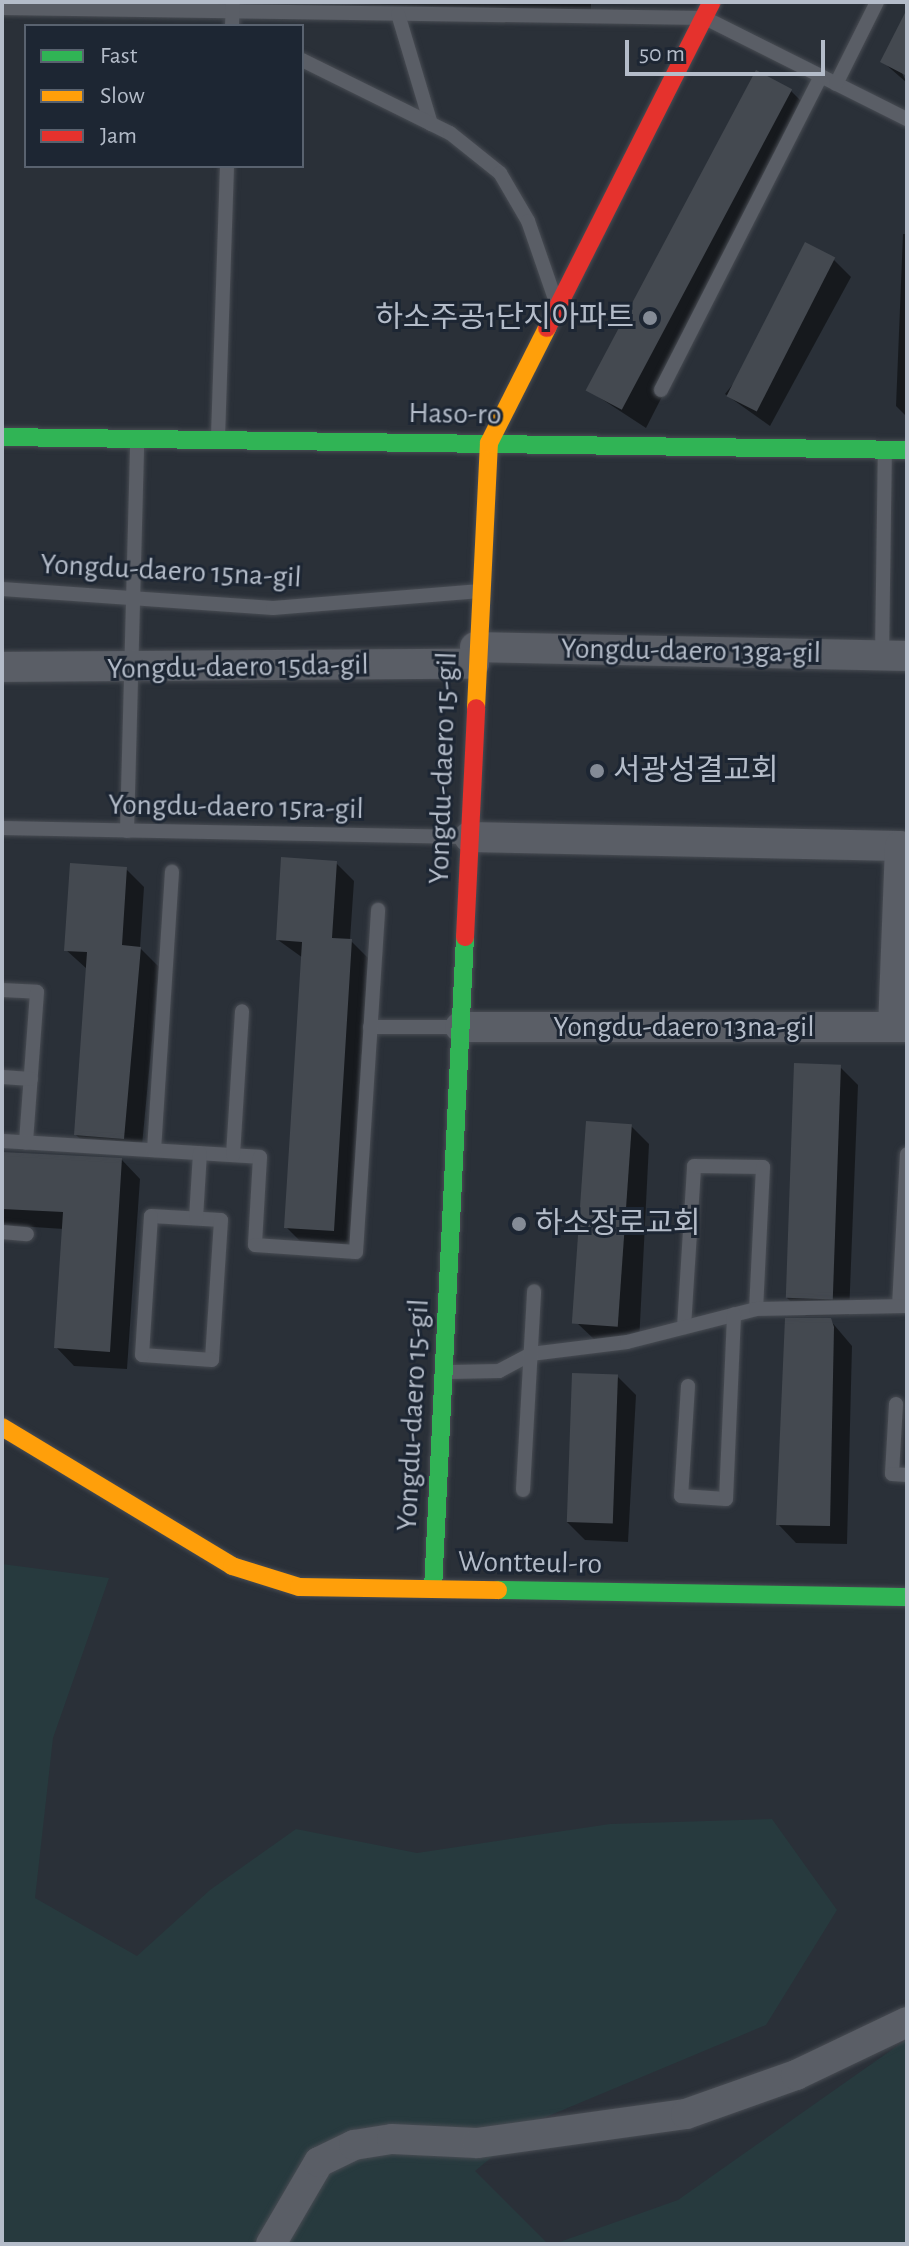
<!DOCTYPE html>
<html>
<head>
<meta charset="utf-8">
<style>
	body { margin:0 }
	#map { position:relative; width:909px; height:2246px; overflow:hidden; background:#2a3038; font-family:"Alegreya Sans","Noto Sans KR",sans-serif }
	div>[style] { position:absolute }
	.green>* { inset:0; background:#273a3e }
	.shadow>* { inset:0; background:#0007 }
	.building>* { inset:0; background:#444950; transform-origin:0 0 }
	.roads { filter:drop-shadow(0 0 2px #484c53) drop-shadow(0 0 2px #484c53) }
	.lane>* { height:14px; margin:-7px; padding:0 7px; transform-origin:7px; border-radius:7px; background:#5a5e66 }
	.street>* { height:30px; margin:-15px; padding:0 15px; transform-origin:15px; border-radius:15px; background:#5a5e66 }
	.fast>* { height:18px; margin:-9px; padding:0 9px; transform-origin:9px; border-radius:9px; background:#30b455 }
	.slow>* { height:18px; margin:-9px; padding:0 9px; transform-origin:9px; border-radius:9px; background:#ff9f0a }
	.jam>* { height:18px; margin:-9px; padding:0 9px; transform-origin:9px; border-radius:9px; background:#e5322d }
	.dots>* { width:22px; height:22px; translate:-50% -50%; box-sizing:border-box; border:4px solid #1d2633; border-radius:50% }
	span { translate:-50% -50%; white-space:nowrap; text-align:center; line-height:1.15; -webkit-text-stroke:6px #1d2633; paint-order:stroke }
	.poi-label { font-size:30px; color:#b4bcc9 }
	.right { translate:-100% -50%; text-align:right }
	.left { translate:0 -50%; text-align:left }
	.street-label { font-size:30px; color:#b4bcc9 }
	.frame { position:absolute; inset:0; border:4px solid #b4bcc9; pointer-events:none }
	.legend { position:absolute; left:24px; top:24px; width:280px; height:144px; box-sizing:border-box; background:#1d2633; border:2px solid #59626f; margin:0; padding:10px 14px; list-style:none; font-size:24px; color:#b4bcc9 }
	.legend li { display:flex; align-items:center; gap:16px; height:40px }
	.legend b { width:40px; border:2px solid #59626f }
	.scale { position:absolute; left:625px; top:40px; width:200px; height:36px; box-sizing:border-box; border:4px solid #b4bcc9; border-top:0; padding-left:10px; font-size:24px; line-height:28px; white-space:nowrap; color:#b4bcc9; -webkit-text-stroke:6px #1d2633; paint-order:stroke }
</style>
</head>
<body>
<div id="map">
	<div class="green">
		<div style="clip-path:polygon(2px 1564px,109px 1578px,53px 1738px,35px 1898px,137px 1956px,210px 1890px,296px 1829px,417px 1853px,610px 1824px,772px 1819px,837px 1910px,766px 2025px,534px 2122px,475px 2171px,548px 2244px,2px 2244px)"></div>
		<div style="clip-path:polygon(907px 2039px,907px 2244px,554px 2244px,678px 2200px)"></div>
	</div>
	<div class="shadow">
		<div style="clip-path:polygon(266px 2px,591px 2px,591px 10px)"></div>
		<div style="clip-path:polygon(907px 14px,907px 74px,901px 71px,907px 83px,883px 62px)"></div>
		<div style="clip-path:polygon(791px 91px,809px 109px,646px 428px,591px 392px)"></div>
		<div style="clip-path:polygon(903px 234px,907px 234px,907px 417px,896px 406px)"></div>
		<div style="clip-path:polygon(833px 259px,851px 277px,770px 426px,725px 394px)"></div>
		<div style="clip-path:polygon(336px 863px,354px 881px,350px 940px,369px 959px,352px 1248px,304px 1245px,286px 1227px,303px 958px,278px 940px)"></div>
		<div style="clip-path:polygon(126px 869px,144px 887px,140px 948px,159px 967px,141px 1156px,94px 1153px,76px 1135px,87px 969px,66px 950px)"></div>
		<div style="clip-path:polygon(840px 1067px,858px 1085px,849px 1315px,806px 1316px,787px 1298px)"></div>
		<div style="clip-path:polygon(631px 1126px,649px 1144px,639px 1343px,596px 1341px,577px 1323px)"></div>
		<div style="clip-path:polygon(2px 1154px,122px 1160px,140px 1179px,127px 1369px,74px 1366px,56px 1347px,64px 1229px,2px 1225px)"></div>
		<div style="clip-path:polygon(830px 1320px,852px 1346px,847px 1544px,796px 1543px,778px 1524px)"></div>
		<div style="clip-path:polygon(618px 1377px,636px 1395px,628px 1542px,585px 1540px,567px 1522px)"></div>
	</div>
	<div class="building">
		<div style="clip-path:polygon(907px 9px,907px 76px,880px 62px)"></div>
		<div style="left:756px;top:70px;width:41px;height:363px;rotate:28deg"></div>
		<div style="left:805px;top:242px;width:34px;height:173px;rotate:27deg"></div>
		<div style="clip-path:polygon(281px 857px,337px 861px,332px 938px,352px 939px,334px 1231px,284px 1228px,302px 942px,276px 940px)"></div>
		<div style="clip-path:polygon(70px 863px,127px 867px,122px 945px,141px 947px,124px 1139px,74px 1135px,87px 952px,64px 951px)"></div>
		<div style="left:794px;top:1063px;width:47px;height:235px;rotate:2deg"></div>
		<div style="left:586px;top:1121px;width:46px;height:203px;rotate:4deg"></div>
		<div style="clip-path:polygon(2px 1152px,122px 1158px,110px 1352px,54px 1348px,63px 1212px,2px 1209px)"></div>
		<div style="clip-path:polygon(785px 1318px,831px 1318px,834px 1327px,830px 1526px,776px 1525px)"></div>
		<div style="left:572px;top:1373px;width:46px;height:149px;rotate:2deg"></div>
	</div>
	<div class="roads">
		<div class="lane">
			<div style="left:2px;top:8px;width:703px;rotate:0.81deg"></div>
			<div style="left:705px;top:18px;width:226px;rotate:26.6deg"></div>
			<div style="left:398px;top:14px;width:115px;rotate:73.3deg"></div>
			<div style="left:232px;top:26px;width:24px;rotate:-88deg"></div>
			<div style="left:302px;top:60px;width:165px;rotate:26.3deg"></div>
			<div style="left:450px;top:133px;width:64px;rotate:38.7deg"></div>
			<div style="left:500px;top:173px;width:56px;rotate:59.7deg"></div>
			<div style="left:528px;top:221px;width:79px;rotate:70.9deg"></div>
			<div style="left:836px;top:84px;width:92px;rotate:-63.4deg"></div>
			<div style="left:661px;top:390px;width:352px;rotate:-63deg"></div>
			<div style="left:218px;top:437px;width:271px;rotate:-88.1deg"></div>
			<div style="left:2px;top:589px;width:272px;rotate:4deg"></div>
			<div style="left:273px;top:608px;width:208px;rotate:-4.7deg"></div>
			<div style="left:882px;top:656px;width:204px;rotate:-89.2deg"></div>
			<div style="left:2px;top:828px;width:463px;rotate:1.1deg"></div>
			<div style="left:127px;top:831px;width:388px;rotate:-88.5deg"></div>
			<div style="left:2px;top:990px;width:35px;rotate:3deg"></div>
			<div style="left:37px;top:992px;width:151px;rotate:94.2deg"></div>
			<div style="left:370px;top:1027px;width:88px"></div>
			<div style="left:2px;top:1077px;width:29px;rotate:4deg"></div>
			<div style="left:2px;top:1141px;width:258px;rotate:3.5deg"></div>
			<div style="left:260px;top:1157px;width:88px;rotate:93.3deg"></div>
			<div style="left:255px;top:1245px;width:101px;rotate:4deg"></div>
			<div style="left:356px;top:1252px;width:343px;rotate:-86.3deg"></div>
			<div style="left:154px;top:1150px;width:279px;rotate:-86.3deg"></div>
			<div style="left:233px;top:1155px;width:144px;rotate:-86.4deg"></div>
			<div style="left:151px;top:1216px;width:70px;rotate:3.3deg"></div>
			<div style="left:221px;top:1220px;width:140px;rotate:93.7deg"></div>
			<div style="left:212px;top:1360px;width:70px;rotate:-175.9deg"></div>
			<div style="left:142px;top:1355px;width:139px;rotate:-86.3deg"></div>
			<div style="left:196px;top:1218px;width:65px;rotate:-86.5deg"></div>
			<div style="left:2px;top:1232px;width:25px;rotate:5deg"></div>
			<div style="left:899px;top:1306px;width:152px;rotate:-87deg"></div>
			<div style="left:684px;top:1327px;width:161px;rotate:-86.4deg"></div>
			<div style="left:694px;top:1166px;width:69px;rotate:0.8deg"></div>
			<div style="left:763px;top:1167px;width:142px;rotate:92.8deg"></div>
			<div style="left:449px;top:1372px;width:50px;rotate:-1.1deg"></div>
			<div style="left:499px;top:1371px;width:36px;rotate:-28deg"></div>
			<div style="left:531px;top:1354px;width:97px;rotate:-7.1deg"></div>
			<div style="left:627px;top:1342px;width:133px;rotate:-14.3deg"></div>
			<div style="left:756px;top:1309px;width:151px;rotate:-1.1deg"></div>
			<div style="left:688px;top:1386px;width:110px;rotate:93.6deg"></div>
			<div style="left:681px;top:1496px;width:45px;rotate:3.8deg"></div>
			<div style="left:726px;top:1499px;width:185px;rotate:-87.5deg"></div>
			<div style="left:896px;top:1404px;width:70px;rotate:93.3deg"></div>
			<div style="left:892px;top:1474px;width:15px;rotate:4deg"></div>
			<div style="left:523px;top:1490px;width:199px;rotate:-86.8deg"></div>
		</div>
		<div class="street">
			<div style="left:475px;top:647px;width:432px;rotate:1.2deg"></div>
			<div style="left:2px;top:667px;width:472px;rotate:-0.4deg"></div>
			<div style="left:469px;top:837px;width:431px;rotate:1.2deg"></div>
			<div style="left:900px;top:846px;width:181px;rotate:92.2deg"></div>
			<div style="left:460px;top:1027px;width:447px"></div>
			<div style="left:271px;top:2244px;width:95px;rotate:-59.7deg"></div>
			<div style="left:319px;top:2162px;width:39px;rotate:-26deg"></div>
			<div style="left:354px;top:2145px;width:38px;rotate:-9deg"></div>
			<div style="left:392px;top:2139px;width:85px;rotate:2.7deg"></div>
			<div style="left:477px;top:2143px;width:211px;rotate:-7.9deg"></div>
			<div style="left:686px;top:2114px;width:117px;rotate:-19.5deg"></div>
			<div style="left:796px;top:2075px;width:123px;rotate:-25.5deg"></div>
		</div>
		<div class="fast">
			<div style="left:2px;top:437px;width:905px;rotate:0.82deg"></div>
			<div style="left:433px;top:1589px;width:653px;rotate:-87.19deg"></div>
			<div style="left:498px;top:1590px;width:409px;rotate:1deg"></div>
		</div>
		<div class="slow">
			<div style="left:476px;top:708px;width:265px;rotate:-87.2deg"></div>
			<div style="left:489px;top:443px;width:129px;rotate:-63.2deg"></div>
			<div style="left:2px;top:1427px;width:269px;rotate:31.1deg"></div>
			<div style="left:232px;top:1566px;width:70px;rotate:17.4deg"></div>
			<div style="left:299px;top:1587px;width:199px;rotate:0.9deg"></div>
		</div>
		<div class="jam">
			<div style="left:547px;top:328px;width:365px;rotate:-63.2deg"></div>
			<div style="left:465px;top:937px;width:229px;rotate:-87.2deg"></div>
		</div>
	</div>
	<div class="dots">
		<div style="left:650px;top:318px;background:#848b96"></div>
		<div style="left:597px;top:771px;background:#848b96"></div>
		<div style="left:519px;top:1224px;background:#848b96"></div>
	</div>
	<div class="poi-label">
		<span class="right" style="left:634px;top:318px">하소주공1단지아파트</span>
		<span class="left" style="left:613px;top:771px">서광성결교회</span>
		<span class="left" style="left:535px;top:1224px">하소장로교회</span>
	</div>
	<div class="street-label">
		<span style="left:455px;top:414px;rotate:1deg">Haso-ro</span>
		<span style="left:171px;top:571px;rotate:3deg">Yongdu-daero 15na-gil</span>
		<span style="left:691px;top:651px;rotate:1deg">Yongdu-daero 13ga-gil</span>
		<span style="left:238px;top:667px;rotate:-1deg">Yongdu-daero 15da-gil</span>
		<span style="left:443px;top:768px;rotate:-88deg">Yongdu-daero 15-gil</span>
		<span style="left:236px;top:807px;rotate:1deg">Yongdu-daero 15ra-gil</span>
		<span style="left:684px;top:1027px">Yongdu-daero 13na-gil</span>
		<span style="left:413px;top:1415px;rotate:-87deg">Yongdu-daero 15-gil</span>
		<span style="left:530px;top:1563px;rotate:1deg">Wontteul-ro</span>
	</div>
	<div class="frame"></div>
	<ul class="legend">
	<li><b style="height:10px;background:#30b455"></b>Fast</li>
	<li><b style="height:10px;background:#ff9f0a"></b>Slow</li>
	<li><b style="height:10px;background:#e5322d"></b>Jam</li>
	</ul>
	<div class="scale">50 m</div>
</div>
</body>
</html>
